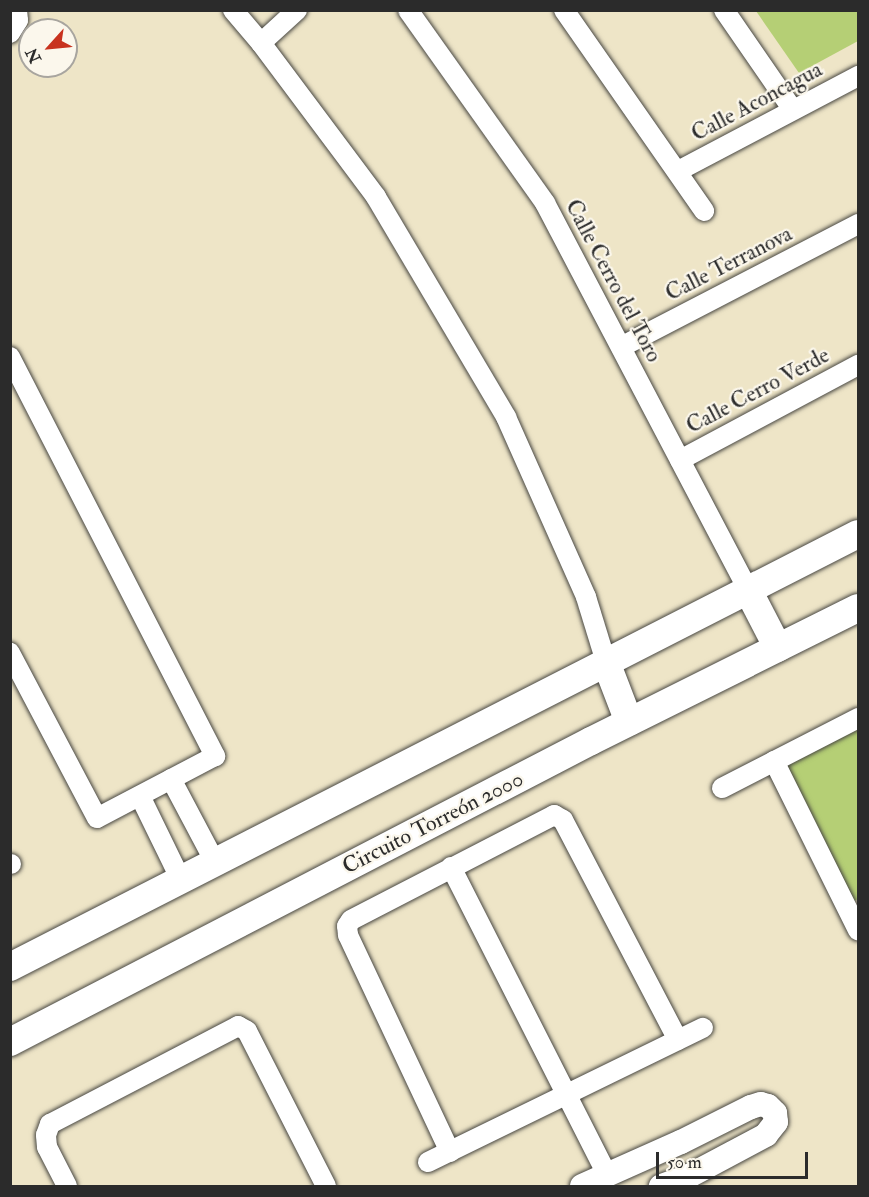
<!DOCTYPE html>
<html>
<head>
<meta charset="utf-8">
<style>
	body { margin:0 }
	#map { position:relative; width:869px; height:1197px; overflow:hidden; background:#eee5c7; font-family:"IM FELL Double Pica",serif }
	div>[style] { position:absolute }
	.green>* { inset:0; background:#b5cf75 }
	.roads { filter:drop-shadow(0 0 2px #484742) drop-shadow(0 0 2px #484742) }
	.minor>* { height:20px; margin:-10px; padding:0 10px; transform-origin:10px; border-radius:10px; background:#fff }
	.tertiary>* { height:24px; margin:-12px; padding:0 12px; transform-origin:12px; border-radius:12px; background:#fff }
	.secondary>* { height:28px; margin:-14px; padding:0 14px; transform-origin:14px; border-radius:14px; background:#fff }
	span { translate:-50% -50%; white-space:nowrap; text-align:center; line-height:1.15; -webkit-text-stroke:4.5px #fbf7ec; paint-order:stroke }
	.street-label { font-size:22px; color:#2b2b2b }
	.frame { position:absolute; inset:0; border:12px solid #2b2b2b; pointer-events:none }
	.north { position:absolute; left:18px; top:18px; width:60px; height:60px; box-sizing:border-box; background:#fbf7ec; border:2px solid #a8a59f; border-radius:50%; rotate:243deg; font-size:16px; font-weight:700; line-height:24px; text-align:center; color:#2b2b2b }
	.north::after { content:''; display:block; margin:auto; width:21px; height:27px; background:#c8321e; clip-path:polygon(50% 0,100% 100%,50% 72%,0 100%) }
	.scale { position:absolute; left:656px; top:1152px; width:152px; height:27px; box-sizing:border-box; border:3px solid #2b2b2b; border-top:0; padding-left:8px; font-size:18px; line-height:21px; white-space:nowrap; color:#2b2b2b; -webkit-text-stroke:4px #fbf7ec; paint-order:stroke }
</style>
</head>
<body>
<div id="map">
	<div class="green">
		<div style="clip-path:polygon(756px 11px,858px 11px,858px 41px,799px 73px)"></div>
		<div style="clip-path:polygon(858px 723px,858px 899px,850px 903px,781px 763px)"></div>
	</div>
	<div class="roads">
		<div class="minor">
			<div style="left:233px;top:10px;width:43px;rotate:49.7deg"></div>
			<div style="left:261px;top:43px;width:192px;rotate:53.2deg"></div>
			<div style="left:376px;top:197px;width:256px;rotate:59.4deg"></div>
			<div style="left:506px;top:417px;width:197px;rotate:66deg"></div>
			<div style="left:586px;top:597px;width:68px;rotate:72.9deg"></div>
			<div style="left:408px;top:10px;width:237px;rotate:54.6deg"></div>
			<div style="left:545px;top:203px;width:437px;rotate:62.3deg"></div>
			<div style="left:564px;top:10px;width:245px;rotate:55.1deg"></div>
			<div style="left:724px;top:10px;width:121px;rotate:55.4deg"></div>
			<div style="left:10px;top:33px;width:15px;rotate:-58deg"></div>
			<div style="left:18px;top:20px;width:10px;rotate:-96deg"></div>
			<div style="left:261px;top:43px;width:49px;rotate:-42.5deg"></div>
			<div style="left:678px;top:171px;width:204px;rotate:-27.8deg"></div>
			<div style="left:621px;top:347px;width:267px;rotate:-27.4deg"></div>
			<div style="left:10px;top:357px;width:449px;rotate:62.8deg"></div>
			<div style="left:215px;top:756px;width:133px;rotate:152.3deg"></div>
			<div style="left:97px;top:818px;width:187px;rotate:-117.8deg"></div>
			<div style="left:680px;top:460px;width:202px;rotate:-28.1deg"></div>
			<div style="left:774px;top:761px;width:189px;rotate:63.6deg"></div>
			<div style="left:171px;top:779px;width:94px;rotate:62.1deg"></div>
			<div style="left:722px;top:788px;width:153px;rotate:-27.2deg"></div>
			<div style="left:140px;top:796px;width:93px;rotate:64deg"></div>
			<div style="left:10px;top:864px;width:1px"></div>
			<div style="left:451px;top:867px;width:344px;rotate:63.1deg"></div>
			<div style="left:450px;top:1152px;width:240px;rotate:-115.2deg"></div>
			<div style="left:348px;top:935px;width:9px;rotate:-96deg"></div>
			<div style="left:347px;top:926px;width:7px;rotate:-56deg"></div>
			<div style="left:351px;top:920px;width:229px;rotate:-27.3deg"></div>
			<div style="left:554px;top:815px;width:10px;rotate:29deg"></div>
			<div style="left:563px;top:820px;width:248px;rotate:62.4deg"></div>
			<div style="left:428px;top:1162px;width:306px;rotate:-26deg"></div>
			<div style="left:67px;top:1186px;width:44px;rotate:-117.1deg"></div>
			<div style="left:47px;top:1147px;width:12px;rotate:-95deg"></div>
			<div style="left:46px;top:1135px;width:12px;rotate:-70deg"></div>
			<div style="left:50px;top:1124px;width:212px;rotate:-27.5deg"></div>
			<div style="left:238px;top:1026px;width:10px;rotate:29deg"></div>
			<div style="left:247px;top:1031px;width:174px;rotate:63deg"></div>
		</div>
		<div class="tertiary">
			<div style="left:582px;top:1186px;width:108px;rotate:-24deg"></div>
			<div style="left:681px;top:1142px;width:78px;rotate:-26.6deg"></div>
			<div style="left:751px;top:1107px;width:10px;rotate:-17deg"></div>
			<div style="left:761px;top:1104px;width:7px;rotate:16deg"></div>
			<div style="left:768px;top:1106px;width:10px;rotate:45deg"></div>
			<div style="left:775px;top:1113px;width:9px;rotate:84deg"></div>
			<div style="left:776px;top:1122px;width:16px;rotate:128deg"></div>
			<div style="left:766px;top:1135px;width:87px;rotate:152deg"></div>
			<div style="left:689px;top:1176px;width:30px;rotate:160deg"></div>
		</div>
		<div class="secondary">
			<div style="left:748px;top:590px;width:65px;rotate:62.7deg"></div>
			<div style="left:606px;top:662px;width:64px;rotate:69deg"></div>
			<div style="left:10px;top:967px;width:952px;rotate:-27.05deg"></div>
			<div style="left:10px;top:1042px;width:654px;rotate:-27.39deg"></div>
			<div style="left:591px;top:741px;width:298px;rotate:-26.5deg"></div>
		</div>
	</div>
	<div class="street-label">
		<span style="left:757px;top:102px;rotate:-28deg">Calle Aconcagua</span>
		<span style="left:729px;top:264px;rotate:-27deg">Calle Terranova</span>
		<span style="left:613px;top:281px;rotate:62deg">Calle Cerro del Toro</span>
		<span style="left:758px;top:391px;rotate:-28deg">Calle Cerro Verde</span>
		<span style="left:433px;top:823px;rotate:-27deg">Circuito Torreón 2000</span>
	</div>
	<div class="frame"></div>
	<div class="north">N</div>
	<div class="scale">50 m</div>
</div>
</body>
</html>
